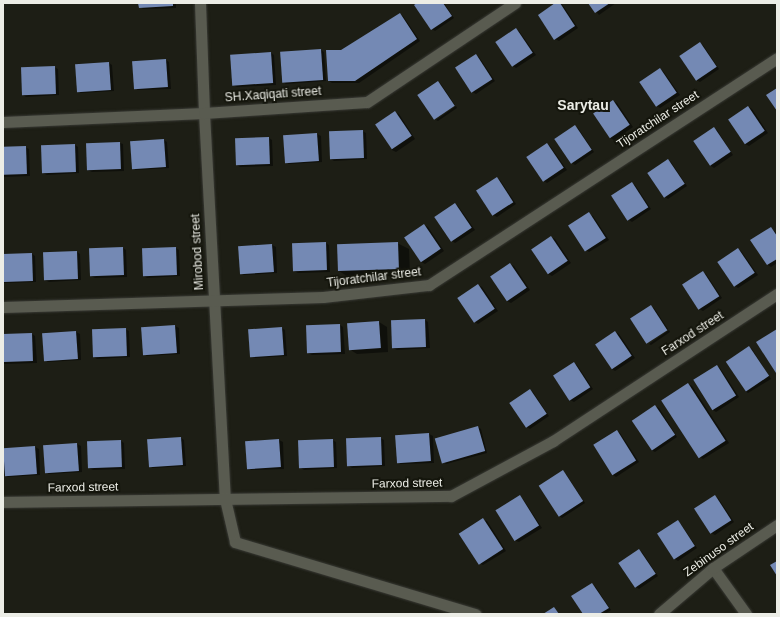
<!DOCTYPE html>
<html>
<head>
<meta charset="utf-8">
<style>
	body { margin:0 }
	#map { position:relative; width:780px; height:617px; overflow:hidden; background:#1d1e15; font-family:Helvetica,sans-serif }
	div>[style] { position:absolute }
	.shadow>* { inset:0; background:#0007 }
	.building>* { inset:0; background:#7489b4; transform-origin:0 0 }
	.roads { filter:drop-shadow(0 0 1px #393a35) drop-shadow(0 0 1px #393a35) }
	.minor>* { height:11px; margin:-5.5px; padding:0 5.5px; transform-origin:5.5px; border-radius:5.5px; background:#595b50 }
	span { translate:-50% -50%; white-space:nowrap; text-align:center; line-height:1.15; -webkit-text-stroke:4px #14150c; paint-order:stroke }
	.street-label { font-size:12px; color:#ecede6 }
	.quarter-label { font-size:14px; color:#ecede6; font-weight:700 }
	.frame { position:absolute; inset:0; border:4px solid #ecede6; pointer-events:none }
</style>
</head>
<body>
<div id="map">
	<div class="shadow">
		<div style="clip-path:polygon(139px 3px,176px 3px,176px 8px,143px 9px,140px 7px)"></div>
		<div style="clip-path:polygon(419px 3px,444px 3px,454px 18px,435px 31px,432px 29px)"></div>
		<div style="clip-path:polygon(557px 3px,562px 4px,578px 28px,559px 41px,555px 39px)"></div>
		<div style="clip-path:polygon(589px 3px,616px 3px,599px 15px)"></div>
		<div style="clip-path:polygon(400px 14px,403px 16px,420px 41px,359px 83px,332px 83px,329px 81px,341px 51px)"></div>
		<div style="clip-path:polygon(516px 29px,519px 31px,536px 55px,516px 68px,513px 66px)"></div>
		<div style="clip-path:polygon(700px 43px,703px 45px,719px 69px,700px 82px,696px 80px)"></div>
		<div style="clip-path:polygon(321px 50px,324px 52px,326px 81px,286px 84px,283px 82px)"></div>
		<div style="clip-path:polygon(271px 53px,274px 55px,276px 85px,237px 87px,233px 85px)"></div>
		<div style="clip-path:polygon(476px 55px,479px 57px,495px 81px,476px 94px,472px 92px)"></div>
		<div style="clip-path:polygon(166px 60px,169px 62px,171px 89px,138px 90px,135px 88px)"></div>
		<div style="clip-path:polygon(109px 63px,112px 65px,114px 91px,81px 93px,78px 91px,76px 64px)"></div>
		<div style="clip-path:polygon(54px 67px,58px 69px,59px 95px,26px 97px,23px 95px)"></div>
		<div style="clip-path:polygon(660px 69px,663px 71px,680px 95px,660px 108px,657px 106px)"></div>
		<div style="clip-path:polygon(438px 82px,441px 84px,455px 105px,435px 118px)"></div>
		<div style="clip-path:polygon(613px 101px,617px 103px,633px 127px,614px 140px,610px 138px)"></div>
		<div style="clip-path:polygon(456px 106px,457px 108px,438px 121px,436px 120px)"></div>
		<div style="clip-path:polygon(749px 107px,752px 109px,768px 133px,749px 146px,745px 144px)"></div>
		<div style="clip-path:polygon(396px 113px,399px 114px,415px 139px,396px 152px,392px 150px)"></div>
		<div style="clip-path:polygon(575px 126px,578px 128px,594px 152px,575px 165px,572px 163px)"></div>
		<div style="clip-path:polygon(714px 129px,717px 130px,733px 155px,714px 168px,711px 166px,695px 141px)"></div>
		<div style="clip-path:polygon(362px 131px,366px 133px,367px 159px,334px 161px,331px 159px)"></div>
		<div style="clip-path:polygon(317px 134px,321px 136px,322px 162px,289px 164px,286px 162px,284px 136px)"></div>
		<div style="clip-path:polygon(269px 138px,272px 140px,273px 166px,240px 167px,237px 165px)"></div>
		<div style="clip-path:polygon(164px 140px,167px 142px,169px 168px,136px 170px,132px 168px)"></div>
		<div style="clip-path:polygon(120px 143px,123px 144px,124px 171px,92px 172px,88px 170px)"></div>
		<div style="clip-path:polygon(547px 144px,550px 146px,567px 170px,547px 183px,544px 181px)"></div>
		<div style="clip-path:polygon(75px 145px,78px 147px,79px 173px,47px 175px,43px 173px)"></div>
		<div style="clip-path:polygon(25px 147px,29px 149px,30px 176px,3px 177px,3px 149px)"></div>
		<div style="clip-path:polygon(668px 160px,671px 162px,687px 186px,668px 199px,665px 197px)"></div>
		<div style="clip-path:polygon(497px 178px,500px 180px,516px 204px,497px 217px,493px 215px)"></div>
		<div style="clip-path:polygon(632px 183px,635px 185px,651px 209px,632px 222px,629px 220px)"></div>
		<div style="clip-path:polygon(455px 204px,458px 206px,475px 230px,455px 243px,452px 241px)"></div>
		<div style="clip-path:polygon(589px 214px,593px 216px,609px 240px,589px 252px,586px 250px,570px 226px)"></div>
		<div style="clip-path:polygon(424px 225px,428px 227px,444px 251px,425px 264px,421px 262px,405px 238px)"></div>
		<div style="clip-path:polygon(771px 228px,777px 234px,777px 263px,771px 267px,768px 265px,752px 241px)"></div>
		<div style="clip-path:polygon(551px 237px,555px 239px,571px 263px,552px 276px,548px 274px)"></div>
		<div style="clip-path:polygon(326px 243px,329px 245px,330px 272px,298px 273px,294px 271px)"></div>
		<div style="clip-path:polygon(397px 243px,409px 249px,410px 275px,350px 278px,339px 271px)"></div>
		<div style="clip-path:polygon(272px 245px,276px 247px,277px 273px,244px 275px,240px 273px,239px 246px)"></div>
		<div style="clip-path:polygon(123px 248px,126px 250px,127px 277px,95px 278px,91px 276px)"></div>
		<div style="clip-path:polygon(176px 248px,179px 250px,180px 276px,147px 278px,144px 276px)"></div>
		<div style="clip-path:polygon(738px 249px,741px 251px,758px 275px,738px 288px,735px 286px)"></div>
		<div style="clip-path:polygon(77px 252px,80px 254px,81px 280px,49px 282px,45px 280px)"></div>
		<div style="clip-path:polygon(32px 254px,35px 256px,36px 282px,3px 283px,3px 255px)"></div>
		<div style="clip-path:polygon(510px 264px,514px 266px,530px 290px,511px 303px,507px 301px)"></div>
		<div style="clip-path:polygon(703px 272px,706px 274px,722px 298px,703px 311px,699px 309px)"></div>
		<div style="clip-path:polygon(478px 285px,482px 287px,498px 311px,478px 324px,475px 322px)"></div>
		<div style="clip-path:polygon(651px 306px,654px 308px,668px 329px,648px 342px)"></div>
		<div style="clip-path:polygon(425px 320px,428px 322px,430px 348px,397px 350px,393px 348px)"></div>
		<div style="clip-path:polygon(379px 322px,387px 327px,388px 352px,357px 354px,349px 349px,348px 324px)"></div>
		<div style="clip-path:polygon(340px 325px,343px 327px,345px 354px,312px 355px,308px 353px)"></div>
		<div style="clip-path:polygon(175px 326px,179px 328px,180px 354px,147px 356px,144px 354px,143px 328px)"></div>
		<div style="clip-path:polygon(282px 328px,285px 330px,287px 356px,254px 358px,250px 356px)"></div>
		<div style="clip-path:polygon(125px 329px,129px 331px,130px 357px,97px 359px,94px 357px)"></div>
		<div style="clip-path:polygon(669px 330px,670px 332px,651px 345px,649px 344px)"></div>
		<div style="clip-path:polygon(76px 332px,80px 334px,81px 360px,48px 362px,45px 360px,43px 334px)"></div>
		<div style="clip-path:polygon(615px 332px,619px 334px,635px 358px,615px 371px,612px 369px)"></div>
		<div style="clip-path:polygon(32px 334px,35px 336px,37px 363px,3px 364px,3px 336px)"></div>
		<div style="clip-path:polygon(749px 347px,752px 349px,771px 379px,748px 393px,745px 391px)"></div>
		<div style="clip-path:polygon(574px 363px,577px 365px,593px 389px,574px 402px,570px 400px)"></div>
		<div style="clip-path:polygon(717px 366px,720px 368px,739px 397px,716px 412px,713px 410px)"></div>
		<div style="clip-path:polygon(688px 384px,692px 386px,729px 443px,703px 459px,700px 457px)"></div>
		<div style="clip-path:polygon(530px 390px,533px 392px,549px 416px,530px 429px,527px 427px)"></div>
		<div style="clip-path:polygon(655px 406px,659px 408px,677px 437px,655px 452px,651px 450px)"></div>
		<div style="clip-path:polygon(478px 427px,481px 429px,487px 453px,446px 464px,443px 462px)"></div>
		<div style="clip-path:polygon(617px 431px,620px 433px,639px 462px,616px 477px,613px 475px)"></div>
		<div style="clip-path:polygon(429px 434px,433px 436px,434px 463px,401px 464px,397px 462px,396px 436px)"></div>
		<div style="clip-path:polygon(181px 438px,184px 440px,186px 466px,153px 468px,149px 466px)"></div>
		<div style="clip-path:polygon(380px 438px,384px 440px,385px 466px,352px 468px,349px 466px)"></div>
		<div style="clip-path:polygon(279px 440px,283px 442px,284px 469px,251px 470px,248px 468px,246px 442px)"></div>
		<div style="clip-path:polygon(332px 440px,336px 442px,337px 468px,304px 470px,301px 468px)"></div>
		<div style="clip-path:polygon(121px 441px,124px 443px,125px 469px,93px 470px,89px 468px)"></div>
		<div style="clip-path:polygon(77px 444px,81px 446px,82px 472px,49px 474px,46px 472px,44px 446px)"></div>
		<div style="clip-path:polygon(35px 447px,39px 449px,40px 475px,7px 477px,4px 475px,3px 449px)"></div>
		<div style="clip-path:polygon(563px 472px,566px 474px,585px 503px,562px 518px,559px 516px,540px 486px)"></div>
		<div style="clip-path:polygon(715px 496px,718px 498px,734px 522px,715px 535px,711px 533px)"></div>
		<div style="clip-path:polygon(520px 497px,523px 499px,542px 528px,519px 542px,516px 541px,497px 511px)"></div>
		<div style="clip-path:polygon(483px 520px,487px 521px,506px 551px,483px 565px,479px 563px)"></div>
		<div style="clip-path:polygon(678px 522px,681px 524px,697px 548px,678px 561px,675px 559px,659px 535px)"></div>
		<div style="clip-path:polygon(639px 550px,642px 552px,658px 576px,639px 589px,636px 587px)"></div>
		<div style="clip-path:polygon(592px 584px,595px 586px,611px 610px,605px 614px,584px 614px)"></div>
	</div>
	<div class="building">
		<div style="clip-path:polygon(138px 3px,173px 3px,173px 6px,139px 8px)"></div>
		<div style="clip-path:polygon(417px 3px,443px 3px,452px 16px,431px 30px,414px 5px)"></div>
		<div style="clip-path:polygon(555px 3px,560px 3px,575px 26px,554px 40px,538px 15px)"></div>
		<div style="clip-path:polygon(588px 3px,610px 3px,595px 13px)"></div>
		<div style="clip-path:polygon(400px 13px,417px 39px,355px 81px,328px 81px,326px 50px,341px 50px)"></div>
		<div style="left:516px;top:28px;width:30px;height:25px;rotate:56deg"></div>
		<div style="left:700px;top:42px;width:30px;height:25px;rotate:56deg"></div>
		<div style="left:321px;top:49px;width:31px;height:41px;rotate:86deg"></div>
		<div style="left:271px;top:52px;width:31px;height:41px;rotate:86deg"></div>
		<div style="left:476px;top:54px;width:30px;height:25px;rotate:57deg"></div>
		<div style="left:166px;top:59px;width:28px;height:34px;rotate:86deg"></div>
		<div style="left:109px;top:62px;width:28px;height:34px;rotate:86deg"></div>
		<div style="left:55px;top:66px;width:28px;height:34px;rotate:88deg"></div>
		<div style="left:660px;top:68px;width:30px;height:25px;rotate:56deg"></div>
		<div style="left:438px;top:81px;width:30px;height:25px;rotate:56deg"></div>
		<div style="clip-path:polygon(777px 88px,777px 111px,766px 95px)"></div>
		<div style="left:613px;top:100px;width:30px;height:24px;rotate:56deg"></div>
		<div style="left:748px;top:106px;width:30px;height:24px;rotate:56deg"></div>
		<div style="left:395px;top:111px;width:30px;height:24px;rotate:56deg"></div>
		<div style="left:575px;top:125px;width:30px;height:25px;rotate:56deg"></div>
		<div style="left:714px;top:127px;width:30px;height:25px;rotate:56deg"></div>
		<div style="left:363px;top:130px;width:28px;height:34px;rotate:88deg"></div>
		<div style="left:317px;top:133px;width:28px;height:34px;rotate:86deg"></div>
		<div style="left:269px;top:137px;width:27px;height:34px;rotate:88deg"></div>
		<div style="left:164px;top:139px;width:28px;height:34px;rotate:86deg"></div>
		<div style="left:120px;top:142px;width:27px;height:34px;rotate:88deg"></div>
		<div style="left:547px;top:143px;width:30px;height:25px;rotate:56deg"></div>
		<div style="left:75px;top:144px;width:28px;height:34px;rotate:88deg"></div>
		<div style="left:26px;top:146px;width:28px;height:23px;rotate:88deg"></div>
		<div style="left:668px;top:159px;width:30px;height:25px;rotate:56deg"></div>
		<div style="left:497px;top:177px;width:30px;height:25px;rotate:57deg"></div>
		<div style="left:632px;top:182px;width:30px;height:25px;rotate:57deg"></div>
		<div style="left:455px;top:203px;width:30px;height:25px;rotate:56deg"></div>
		<div style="left:589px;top:212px;width:31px;height:25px;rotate:57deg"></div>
		<div style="left:424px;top:224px;width:30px;height:24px;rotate:56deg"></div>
		<div style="clip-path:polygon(771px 227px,777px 236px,777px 259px,767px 265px,750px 240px)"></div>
		<div style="left:551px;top:236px;width:30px;height:24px;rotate:56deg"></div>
		<div style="left:326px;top:242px;width:28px;height:34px;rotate:88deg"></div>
		<div style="left:398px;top:242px;width:27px;height:61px;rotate:88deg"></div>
		<div style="left:272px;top:244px;width:28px;height:34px;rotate:86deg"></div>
		<div style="left:123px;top:247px;width:28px;height:34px;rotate:88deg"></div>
		<div style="left:176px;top:247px;width:28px;height:34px;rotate:88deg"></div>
		<div style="left:738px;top:248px;width:30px;height:25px;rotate:56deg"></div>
		<div style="left:77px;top:251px;width:28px;height:34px;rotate:88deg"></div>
		<div style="left:32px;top:253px;width:28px;height:29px;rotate:88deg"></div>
		<div style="left:510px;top:263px;width:30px;height:24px;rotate:56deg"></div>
		<div style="left:703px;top:271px;width:30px;height:25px;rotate:57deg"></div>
		<div style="left:478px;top:284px;width:30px;height:25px;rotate:56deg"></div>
		<div style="left:651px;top:305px;width:30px;height:25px;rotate:57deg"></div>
		<div style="left:425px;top:319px;width:28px;height:34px;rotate:88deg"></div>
		<div style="left:379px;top:321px;width:27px;height:32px;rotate:86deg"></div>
		<div style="left:340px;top:324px;width:28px;height:34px;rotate:88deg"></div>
		<div style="left:175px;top:325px;width:28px;height:34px;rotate:86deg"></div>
		<div style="left:282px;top:327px;width:28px;height:34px;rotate:86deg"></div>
		<div style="left:126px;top:328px;width:28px;height:34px;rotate:88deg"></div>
		<div style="clip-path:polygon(777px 329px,777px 372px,776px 373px,756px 342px)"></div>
		<div style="left:76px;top:331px;width:28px;height:34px;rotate:86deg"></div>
		<div style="left:615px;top:331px;width:30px;height:24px;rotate:56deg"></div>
		<div style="left:32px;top:333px;width:28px;height:29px;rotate:88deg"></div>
		<div style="left:749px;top:346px;width:36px;height:28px;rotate:56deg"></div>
		<div style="left:574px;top:362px;width:30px;height:25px;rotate:57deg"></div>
		<div style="left:717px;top:365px;width:36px;height:28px;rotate:58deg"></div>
		<div style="left:688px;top:383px;width:69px;height:32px;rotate:57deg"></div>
		<div style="left:530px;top:389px;width:30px;height:25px;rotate:56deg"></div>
		<div style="left:655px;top:405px;width:36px;height:28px;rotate:56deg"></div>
		<div style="left:478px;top:426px;width:26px;height:45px;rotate:74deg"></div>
		<div style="left:617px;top:430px;width:36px;height:28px;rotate:58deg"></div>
		<div style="left:429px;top:433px;width:28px;height:34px;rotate:86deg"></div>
		<div style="left:181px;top:437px;width:28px;height:34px;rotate:86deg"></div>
		<div style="left:381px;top:437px;width:28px;height:35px;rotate:88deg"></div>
		<div style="left:279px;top:439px;width:28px;height:34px;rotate:86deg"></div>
		<div style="left:333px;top:439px;width:28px;height:35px;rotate:88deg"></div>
		<div style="left:121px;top:440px;width:27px;height:34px;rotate:88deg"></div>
		<div style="left:77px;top:443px;width:28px;height:34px;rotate:86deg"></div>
		<div style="left:35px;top:446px;width:28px;height:32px;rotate:86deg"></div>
		<div style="left:563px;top:470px;width:37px;height:29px;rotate:57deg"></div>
		<div style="left:520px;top:495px;width:36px;height:29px;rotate:58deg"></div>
		<div style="left:715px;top:495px;width:30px;height:25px;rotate:57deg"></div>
		<div style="left:483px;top:518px;width:37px;height:29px;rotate:57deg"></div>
		<div style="left:678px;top:520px;width:31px;height:25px;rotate:57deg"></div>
		<div style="left:639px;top:549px;width:30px;height:25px;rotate:56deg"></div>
		<div style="clip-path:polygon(777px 561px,777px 576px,770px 565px)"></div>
		<div style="clip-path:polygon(592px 583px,609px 608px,599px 614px,583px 614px,571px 596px)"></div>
		<div style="clip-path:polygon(554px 607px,559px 614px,543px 614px)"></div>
	</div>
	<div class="roads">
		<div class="minor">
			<div style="left:200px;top:3px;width:110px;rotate:87.9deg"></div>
			<div style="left:204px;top:113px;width:387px;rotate:86.9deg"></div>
			<div style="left:225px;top:499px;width:44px;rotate:76.9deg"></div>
			<div style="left:235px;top:542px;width:251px;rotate:16.7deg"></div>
			<div style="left:3px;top:122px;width:201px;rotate:-2.6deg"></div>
			<div style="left:204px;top:113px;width:163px;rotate:-3.9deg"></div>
			<div style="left:367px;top:102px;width:178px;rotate:-33.8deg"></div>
			<div style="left:3px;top:307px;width:320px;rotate:-1.8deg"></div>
			<div style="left:323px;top:297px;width:107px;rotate:-6.5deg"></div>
			<div style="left:429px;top:285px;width:415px;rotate:-33.1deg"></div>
			<div style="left:3px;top:502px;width:448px;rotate:-0.8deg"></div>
			<div style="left:451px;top:496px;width:116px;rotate:-28.3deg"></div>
			<div style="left:553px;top:441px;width:268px;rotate:-33.3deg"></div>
			<div style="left:713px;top:568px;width:57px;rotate:54.3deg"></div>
			<div style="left:659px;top:614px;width:71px;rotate:-40.4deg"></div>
			<div style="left:713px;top:568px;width:77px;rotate:-33.9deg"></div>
		</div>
	</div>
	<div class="street-label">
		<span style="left:273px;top:95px;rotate:-4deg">SH.Xaqiqati street</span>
		<span style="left:658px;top:120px;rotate:-33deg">Tijoratchilar street</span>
		<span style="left:198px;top:252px;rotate:-93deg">Mirobod street</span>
		<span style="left:374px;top:278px;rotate:-7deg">Tijoratchilar street</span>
		<span style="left:693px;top:334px;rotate:-33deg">Farxod street</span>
		<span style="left:407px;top:484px;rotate:-1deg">Farxod street</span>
		<span style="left:83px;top:488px;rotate:-1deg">Farxod street</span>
		<span style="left:719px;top:550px;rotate:-36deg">Zebinuso street</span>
	</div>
	<div class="quarter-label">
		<span style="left:583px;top:105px">Sarytau</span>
	</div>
	<div class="frame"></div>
</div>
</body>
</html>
